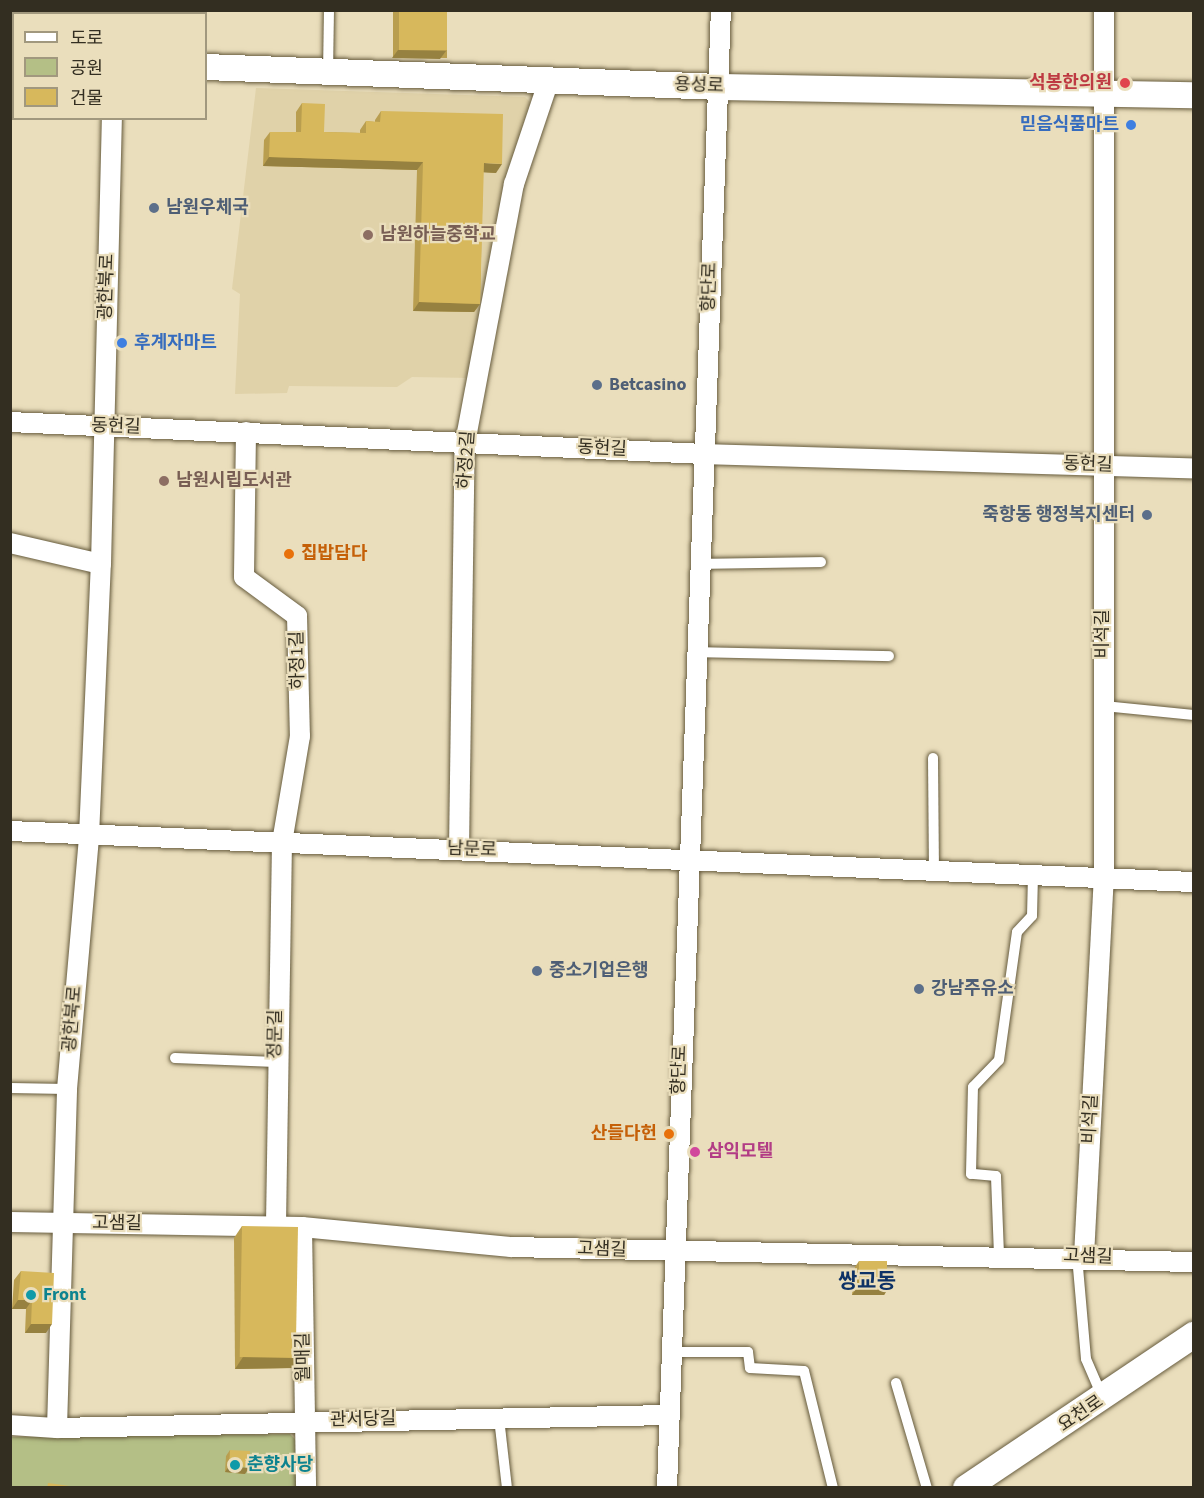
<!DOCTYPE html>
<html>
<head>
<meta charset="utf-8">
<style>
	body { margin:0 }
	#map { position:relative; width:1204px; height:1498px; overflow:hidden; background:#eadebc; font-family:"Source Sans 3","Noto Sans KR",sans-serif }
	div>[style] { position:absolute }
	.built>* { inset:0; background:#e0d2a9 }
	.green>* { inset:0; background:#b4bf86 }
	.roads { filter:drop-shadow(0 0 2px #665b3d) drop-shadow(0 0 2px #665b3d) }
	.service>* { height:10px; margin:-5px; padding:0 5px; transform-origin:5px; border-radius:5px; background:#fff }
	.minor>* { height:20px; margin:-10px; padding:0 10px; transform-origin:10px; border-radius:10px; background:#fff }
	.tertiary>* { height:26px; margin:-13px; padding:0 13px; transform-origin:13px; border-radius:13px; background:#fff }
	.wall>* { inset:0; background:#b99e4f; transform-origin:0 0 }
	.shaded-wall>* { inset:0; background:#968140 }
	.building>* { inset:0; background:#d7b85c; transform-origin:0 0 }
	.dots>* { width:16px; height:16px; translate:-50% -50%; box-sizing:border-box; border:3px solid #eadebc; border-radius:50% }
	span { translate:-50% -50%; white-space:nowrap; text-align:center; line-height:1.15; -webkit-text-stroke:4.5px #eadebc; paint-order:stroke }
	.health-label { font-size:18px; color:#be3a42; font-weight:700 }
	.right { translate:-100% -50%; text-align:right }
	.street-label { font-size:18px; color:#332e21 }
	.shop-label { font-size:18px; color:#366cbe; font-weight:700 }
	.left { translate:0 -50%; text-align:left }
	.service-label { font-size:18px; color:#4e5e75; font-weight:700 }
	.education-label { font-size:18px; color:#785e54; font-weight:700 }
	.food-label { font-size:18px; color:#c56008; font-weight:700 }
	.hotel-label { font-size:18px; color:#b23c85; font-weight:700 }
	.culture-label { font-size:18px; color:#0d838f; font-weight:700 }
	.quarter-label { font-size:21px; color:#0e3266; font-weight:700 }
	.frame { position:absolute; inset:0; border:12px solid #332e21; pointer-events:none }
	.legend { position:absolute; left:12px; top:12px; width:195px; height:108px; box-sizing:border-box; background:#eadebc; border:2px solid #a1987e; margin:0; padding:8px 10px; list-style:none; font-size:18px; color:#332e21 }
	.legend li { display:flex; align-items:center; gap:12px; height:30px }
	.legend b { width:30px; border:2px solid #a1987e }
</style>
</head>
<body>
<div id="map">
	<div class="built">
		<div style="clip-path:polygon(256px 88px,525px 97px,531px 103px,471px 378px,412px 377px,397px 387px,289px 386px,287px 393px,235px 394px,240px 294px,232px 289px)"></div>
	</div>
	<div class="green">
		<div style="clip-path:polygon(290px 1434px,297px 1441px,297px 1487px,11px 1487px,10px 1437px)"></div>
	</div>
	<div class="roads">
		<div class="service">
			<div style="left:328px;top:73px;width:63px;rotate:-89.1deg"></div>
			<div style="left:10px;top:79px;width:23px;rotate:-83deg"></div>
			<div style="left:699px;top:564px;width:122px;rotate:-0.9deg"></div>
			<div style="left:696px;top:652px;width:193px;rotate:1.2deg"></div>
			<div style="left:1104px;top:706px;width:90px;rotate:5.7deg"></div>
			<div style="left:933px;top:758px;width:112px;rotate:89.5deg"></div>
			<div style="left:175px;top:1058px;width:101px;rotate:2.3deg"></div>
			<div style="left:10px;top:1088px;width:57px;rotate:1deg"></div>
			<div style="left:999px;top:1255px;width:79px;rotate:-92.2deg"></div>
			<div style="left:996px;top:1176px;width:25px;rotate:-175deg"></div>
			<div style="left:971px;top:1174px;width:87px;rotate:-88.7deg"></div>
			<div style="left:973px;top:1087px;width:37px;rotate:-46deg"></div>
			<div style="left:999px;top:1060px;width:129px;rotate:-82deg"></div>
			<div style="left:1017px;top:932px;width:22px;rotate:-47deg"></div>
			<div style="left:1032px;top:916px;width:41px;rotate:-88.6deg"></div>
			<div style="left:1077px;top:1256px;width:103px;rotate:85deg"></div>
			<div style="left:1086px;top:1359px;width:40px;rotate:66.6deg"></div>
			<div style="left:670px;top:1352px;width:78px"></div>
			<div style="left:748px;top:1352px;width:16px;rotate:83deg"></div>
			<div style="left:750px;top:1368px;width:54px;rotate:3.2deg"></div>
			<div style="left:804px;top:1371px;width:121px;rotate:76.1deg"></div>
			<div style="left:896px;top:1383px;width:109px;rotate:73.6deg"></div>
			<div style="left:499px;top:1418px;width:70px;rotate:83.5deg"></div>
		</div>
		<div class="minor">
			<div style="left:132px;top:14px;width:4px;rotate:-63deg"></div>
			<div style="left:10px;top:422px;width:694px;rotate:2.64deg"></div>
			<div style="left:703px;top:454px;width:491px;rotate:1.7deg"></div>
			<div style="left:246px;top:432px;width:145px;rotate:90.8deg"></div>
			<div style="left:244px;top:577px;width:66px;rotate:36.3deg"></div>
			<div style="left:297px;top:616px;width:120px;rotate:88.6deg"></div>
			<div style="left:300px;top:736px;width:108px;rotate:99.6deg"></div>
			<div style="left:282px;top:842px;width:384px;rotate:90.9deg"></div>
			<div style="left:10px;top:543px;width:93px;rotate:13deg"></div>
			<div style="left:10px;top:831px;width:1185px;rotate:2.47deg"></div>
			<div style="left:459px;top:850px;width:407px;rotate:-89.2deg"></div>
			<div style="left:465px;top:443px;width:264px;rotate:-79.3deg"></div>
			<div style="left:514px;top:184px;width:110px;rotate:-71.4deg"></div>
			<div style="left:10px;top:1222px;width:292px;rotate:1deg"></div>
			<div style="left:302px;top:1227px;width:210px;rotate:5.5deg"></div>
			<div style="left:511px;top:1247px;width:683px;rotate:1.26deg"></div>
			<div style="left:302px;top:1227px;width:261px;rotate:89.1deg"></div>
			<div style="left:1084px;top:1256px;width:379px;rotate:-87deg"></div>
			<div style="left:1104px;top:878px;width:868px;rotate:-90deg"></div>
			<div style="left:10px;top:1425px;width:47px;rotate:3.7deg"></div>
			<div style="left:57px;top:1428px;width:339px;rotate:-88.3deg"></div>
			<div style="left:67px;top:1089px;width:254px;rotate:-85deg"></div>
			<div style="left:89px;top:836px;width:272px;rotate:-87.5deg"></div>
			<div style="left:101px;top:564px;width:446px;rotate:-88.6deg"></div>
			<div style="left:57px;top:1428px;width:612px;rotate:-1.22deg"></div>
			<div style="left:667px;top:1488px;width:1479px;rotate:-87.91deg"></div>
		</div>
		<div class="tertiary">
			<div style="left:10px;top:56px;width:4px"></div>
			<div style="left:206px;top:67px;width:513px;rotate:2.23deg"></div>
			<div style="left:719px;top:87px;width:475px;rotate:1deg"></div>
			<div style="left:966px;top:1488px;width:275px;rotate:-33.9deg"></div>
		</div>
	</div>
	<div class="wall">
		<div style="left:393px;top:10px;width:54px;height:48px"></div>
		<div style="clip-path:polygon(302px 103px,324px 132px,360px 133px,360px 130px,366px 121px,375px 122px,375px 120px,381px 111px,496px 173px,483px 172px,480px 304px,474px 312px,413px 311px,417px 170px,263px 166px,264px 140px,270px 132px,296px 132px,296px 112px)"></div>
		<div style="clip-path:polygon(242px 1226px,300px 1357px,292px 1368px,235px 1369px,234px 1238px)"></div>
		<div style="clip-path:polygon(859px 1261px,888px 1289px,884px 1295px,852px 1295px,855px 1267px)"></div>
		<div style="clip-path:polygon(21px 1271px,46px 1333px,25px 1333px,26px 1309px,12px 1309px,14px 1280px)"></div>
		<div style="clip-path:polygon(230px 1450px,245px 1474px,225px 1472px,226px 1456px)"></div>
	</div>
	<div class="shaded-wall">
		<div style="clip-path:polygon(398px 50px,446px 51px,440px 59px,392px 58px)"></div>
		<div style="clip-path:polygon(269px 157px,423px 162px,417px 170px,263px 166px)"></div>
		<div style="clip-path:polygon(484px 163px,502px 164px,496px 173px,478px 172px)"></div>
		<div style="clip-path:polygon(419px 302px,480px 304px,474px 312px,413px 311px)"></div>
		<div style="clip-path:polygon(856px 1289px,888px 1289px,884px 1295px,852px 1295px)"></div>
		<div style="clip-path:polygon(18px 1300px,32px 1300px,26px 1309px,12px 1309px)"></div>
		<div style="clip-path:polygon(31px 1324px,52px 1324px,46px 1333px,25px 1333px)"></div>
		<div style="clip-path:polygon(243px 1357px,300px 1357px,292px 1368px,235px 1369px)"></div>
		<div style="clip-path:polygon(229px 1466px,249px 1468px,245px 1474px,225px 1472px)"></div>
	</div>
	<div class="building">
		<div style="left:399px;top:10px;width:48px;height:40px"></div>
		<div style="clip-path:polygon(302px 103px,325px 104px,324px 132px,366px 133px,366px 121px,380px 122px,381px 111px,503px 114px,502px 164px,484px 163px,480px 304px,419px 302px,423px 162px,269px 157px,270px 132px,301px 132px)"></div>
		<div style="left:242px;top:1226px;width:56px;height:131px;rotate:1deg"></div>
		<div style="left:859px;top:1261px;width:28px;height:28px"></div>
		<div style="clip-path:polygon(21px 1271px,54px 1273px,52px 1324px,31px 1324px,32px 1300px,18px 1300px)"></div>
		<div style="left:230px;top:1450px;width:20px;height:16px;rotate:3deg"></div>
		<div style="clip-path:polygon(48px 1483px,84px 1488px,47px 1488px)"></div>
	</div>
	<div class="dots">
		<div style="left:1125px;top:83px;background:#e0444e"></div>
		<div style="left:1131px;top:125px;background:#3f7fe0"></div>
		<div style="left:154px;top:208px;background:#5c6f8a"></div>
		<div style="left:368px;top:235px;background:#8d6e63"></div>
		<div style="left:122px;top:343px;background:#3f7fe0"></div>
		<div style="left:597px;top:385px;background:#5c6f8a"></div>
		<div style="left:164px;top:481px;background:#8d6e63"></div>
		<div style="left:1147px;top:515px;background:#5c6f8a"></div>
		<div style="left:289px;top:554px;background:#e8710a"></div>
		<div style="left:537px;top:971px;background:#5c6f8a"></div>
		<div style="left:919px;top:989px;background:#5c6f8a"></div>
		<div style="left:669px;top:1134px;background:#e8710a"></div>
		<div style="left:695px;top:1152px;background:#d1479c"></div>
		<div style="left:31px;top:1295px;background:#0f9aa8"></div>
		<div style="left:235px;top:1465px;background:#0f9aa8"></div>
	</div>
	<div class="health-label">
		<span class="right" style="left:1112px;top:83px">석봉한의원</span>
	</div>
	<div class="street-label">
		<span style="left:699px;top:86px;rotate:2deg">용성로</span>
		<span style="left:107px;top:287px;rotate:-88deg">광한북로</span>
		<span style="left:710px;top:287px;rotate:-88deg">향단로</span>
		<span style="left:116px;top:427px;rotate:2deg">동헌길</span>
		<span style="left:602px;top:449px;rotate:3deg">동헌길</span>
		<span style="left:467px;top:460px;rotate:-86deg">하정2길</span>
		<span style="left:1088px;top:465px;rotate:2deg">동헌길</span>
		<span style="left:1103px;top:634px;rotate:-90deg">비석길</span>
		<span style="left:298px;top:660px;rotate:-91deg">하정1길</span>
		<span style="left:472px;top:850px;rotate:2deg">남문로</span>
		<span style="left:73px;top:1019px;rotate:-85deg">광한북로</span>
		<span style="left:276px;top:1034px;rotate:-89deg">정문길</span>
		<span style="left:680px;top:1070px;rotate:-88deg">향단로</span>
		<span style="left:1091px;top:1119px;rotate:-87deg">비석길</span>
		<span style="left:117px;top:1224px;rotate:1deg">고샘길</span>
		<span style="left:602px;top:1250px;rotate:2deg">고샘길</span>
		<span style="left:1088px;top:1257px;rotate:2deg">고샘길</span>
		<span style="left:304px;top:1357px;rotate:-91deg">월매길</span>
		<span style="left:1081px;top:1414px;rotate:-34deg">요천로</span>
		<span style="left:363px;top:1420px;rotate:-1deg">관서당길</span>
	</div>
	<div class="shop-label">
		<span class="right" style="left:1119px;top:125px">믿음식품마트</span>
		<span class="left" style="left:134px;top:343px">후계자마트</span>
	</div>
	<div class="service-label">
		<span class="left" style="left:166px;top:208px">남원우체국</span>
		<span class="left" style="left:609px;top:385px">Betcasino</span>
		<span class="right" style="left:1135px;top:515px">죽항동 행정복지센터</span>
		<span class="left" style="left:549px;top:971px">중소기업은행</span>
		<span class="left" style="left:931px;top:989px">강남주유소</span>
	</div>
	<div class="education-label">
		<span class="left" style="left:380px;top:235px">남원하늘중학교</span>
		<span class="left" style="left:176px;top:481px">남원시립도서관</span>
	</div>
	<div class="food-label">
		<span class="left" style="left:301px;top:554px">집밥담다</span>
		<span class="right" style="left:657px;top:1134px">산들다헌</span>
	</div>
	<div class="hotel-label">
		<span class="left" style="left:707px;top:1152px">삼익모텔</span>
	</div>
	<div class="culture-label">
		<span class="left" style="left:43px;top:1295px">Front</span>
		<span class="left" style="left:247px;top:1465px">춘향사당</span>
	</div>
	<div class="quarter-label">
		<span style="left:867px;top:1281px">쌍교동</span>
	</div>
	<div class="frame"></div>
	<ul class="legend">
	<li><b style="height:8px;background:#fff"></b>도로</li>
	<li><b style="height:16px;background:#b4bf86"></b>공원</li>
	<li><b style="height:16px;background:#d7b85c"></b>건물</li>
	</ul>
</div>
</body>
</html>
